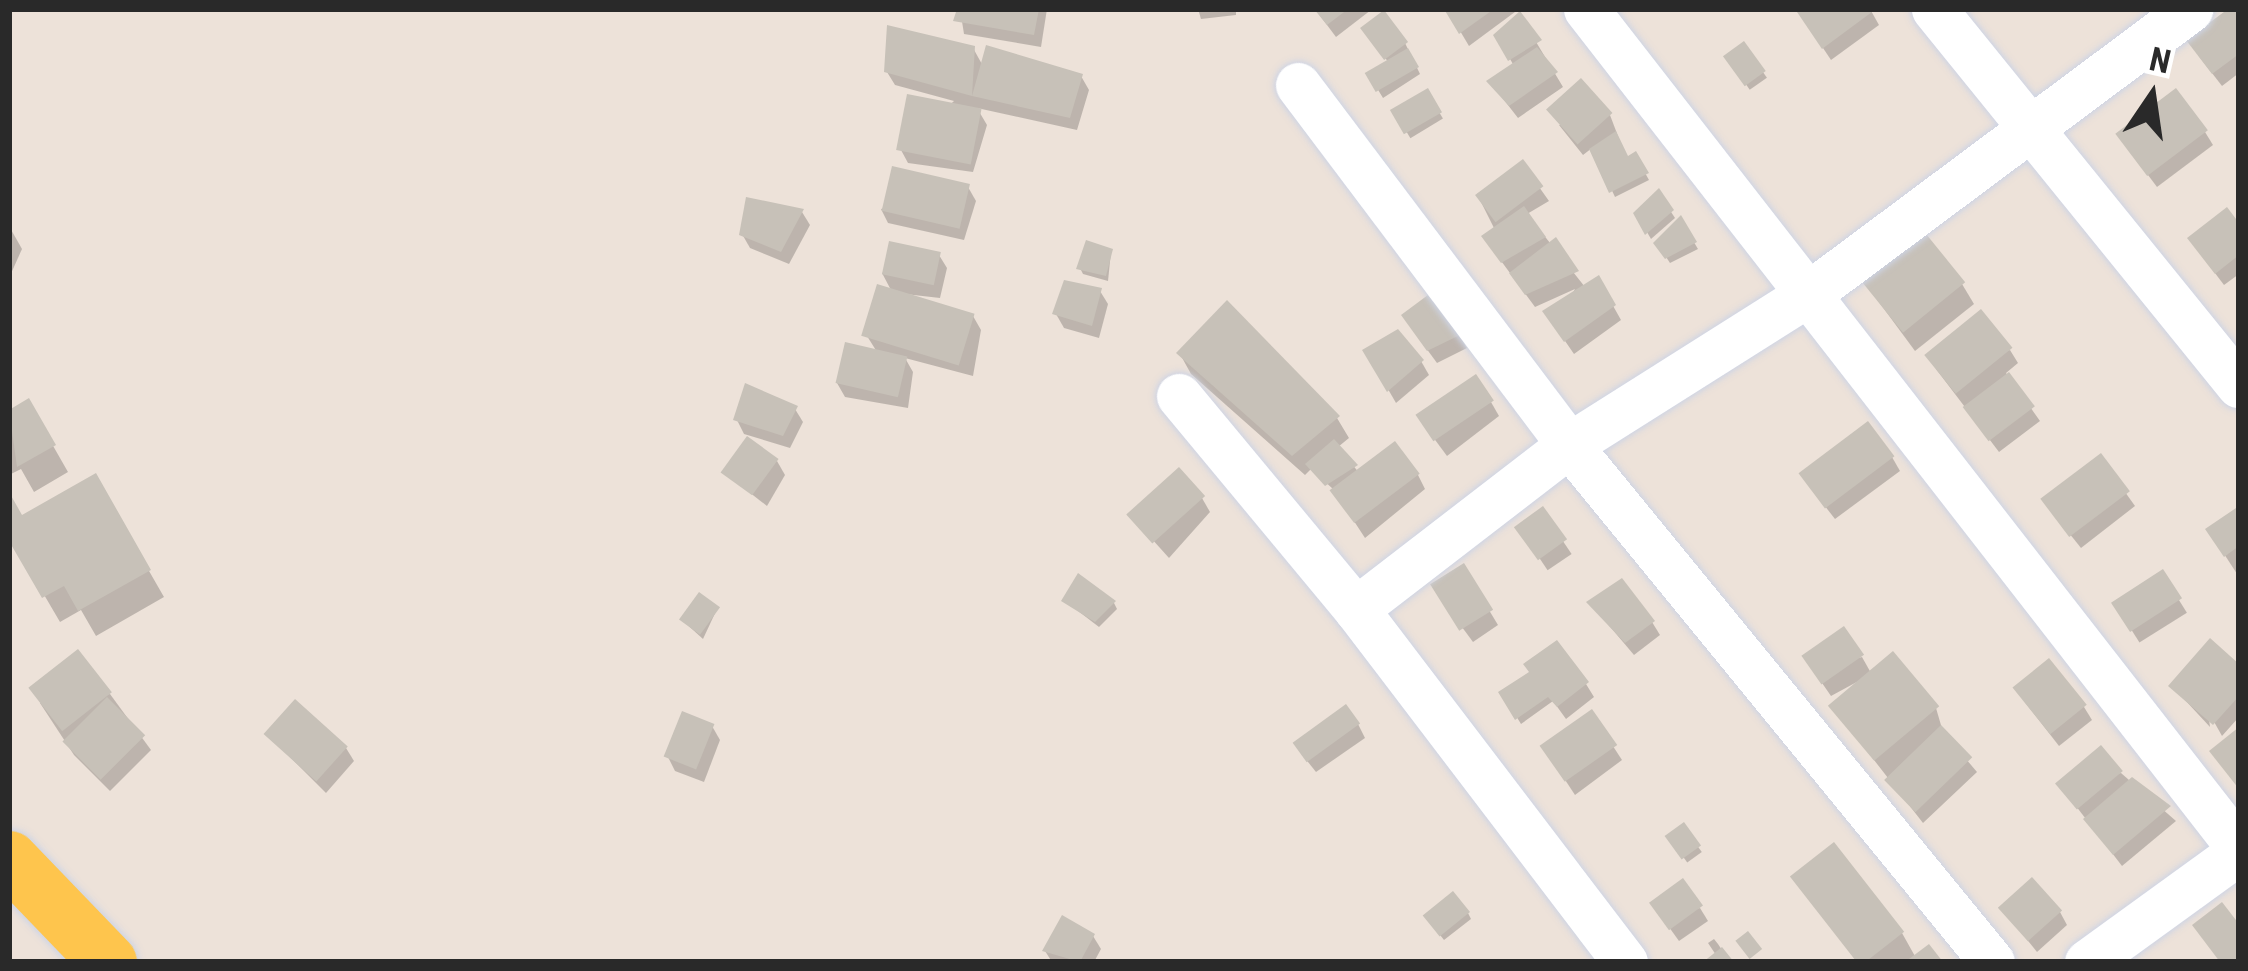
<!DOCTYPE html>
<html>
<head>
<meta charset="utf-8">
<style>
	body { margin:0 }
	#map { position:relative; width:2248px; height:971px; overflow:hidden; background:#ede2d9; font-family:"Roboto Condensed",sans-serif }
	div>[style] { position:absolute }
	.shadow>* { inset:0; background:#0003; transform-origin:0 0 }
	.building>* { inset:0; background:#c7c1b8; transform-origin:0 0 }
	.roads { filter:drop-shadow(0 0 3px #ced4e4) drop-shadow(0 0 3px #ced4e4) }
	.minor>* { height:45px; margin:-22.5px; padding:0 22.5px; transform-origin:22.5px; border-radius:22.5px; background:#fff }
	.major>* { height:57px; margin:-28.5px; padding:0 28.5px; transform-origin:28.5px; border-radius:28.5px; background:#fec54d }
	span { translate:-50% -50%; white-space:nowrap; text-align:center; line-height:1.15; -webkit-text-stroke:10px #fff; paint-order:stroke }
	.frame { position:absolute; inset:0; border:12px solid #292929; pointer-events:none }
	.north { position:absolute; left:2092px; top:36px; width:120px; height:120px; -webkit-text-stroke:9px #fff; paint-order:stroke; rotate:13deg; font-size:33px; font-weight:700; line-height:48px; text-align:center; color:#292929 }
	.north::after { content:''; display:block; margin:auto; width:42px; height:54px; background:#292929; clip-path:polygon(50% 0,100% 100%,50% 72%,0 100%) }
</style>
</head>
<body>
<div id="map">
	<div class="shadow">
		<div style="clip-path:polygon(960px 9px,1047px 9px,1041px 47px,964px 34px)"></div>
		<div style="clip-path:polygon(1198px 9px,1236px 9px,1236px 15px,1201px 19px)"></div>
		<div style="clip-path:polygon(1315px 9px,1370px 9px,1371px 10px,1336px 37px)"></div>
		<div style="clip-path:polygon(1447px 9px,1519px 9px,1469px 46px)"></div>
		<div style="clip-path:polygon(1797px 9px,1870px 9px,1879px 25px,1831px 60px)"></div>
		<div style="clip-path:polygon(2233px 9px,2239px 73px,2222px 86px,2198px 55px)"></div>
		<div style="clip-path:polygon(1520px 15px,1563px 87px,1518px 118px,1490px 82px,1514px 66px,1497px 36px)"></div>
		<div style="clip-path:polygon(1369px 37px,1405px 43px,1420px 74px,1383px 98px,1369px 75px,1389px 63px)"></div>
		<div style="left:1744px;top:45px;width:40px;height:21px;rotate:55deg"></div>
		<div style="clip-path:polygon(973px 48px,983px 66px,1081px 76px,1089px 90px,1077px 130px,977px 108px,987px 125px,973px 172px,908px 163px,901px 150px,954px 101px,895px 85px,887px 72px)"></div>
		<div style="left:1427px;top:92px;width:31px;height:38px;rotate:59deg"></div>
		<div style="clip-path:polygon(1610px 115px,1627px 160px,1635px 155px,1649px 180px,1615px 197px,1592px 148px,1583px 155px,1559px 125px)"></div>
		<div style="clip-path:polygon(2205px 132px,2213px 145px,2157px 187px,2127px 147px)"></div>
		<div style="clip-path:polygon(1522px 163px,1549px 201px,1527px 214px,1585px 287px,1598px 279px,1621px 320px,1574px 354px,1554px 325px,1575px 289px,1535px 307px,1493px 250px,1495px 230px,1477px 194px)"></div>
		<div style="clip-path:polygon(968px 187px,976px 201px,964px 240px,888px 223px,881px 209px)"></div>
		<div style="clip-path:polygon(1658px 192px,1675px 218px,1651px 239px,1636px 213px)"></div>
		<div style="clip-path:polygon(802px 212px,810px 225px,789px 264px,750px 248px,742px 234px)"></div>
		<div style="clip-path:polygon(1680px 219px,1698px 249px,1670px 263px,1657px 243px)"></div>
		<div style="clip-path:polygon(9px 226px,22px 249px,9px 278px)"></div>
		<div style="clip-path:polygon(2239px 228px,2239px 274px,2224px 285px,2199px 252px)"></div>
		<div style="clip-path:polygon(1111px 252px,1108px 281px,1083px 274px,1080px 268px)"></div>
		<div style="clip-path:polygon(939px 255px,947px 268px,940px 298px,896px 293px,973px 316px,981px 330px,973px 376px,905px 358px,913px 372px,908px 408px,845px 397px,837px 383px,877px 352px,867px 336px,892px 292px,882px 273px)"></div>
		<div style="clip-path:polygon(1859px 275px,1962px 284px,1974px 304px,1915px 351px)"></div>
		<div style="clip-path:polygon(1100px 291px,1108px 304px,1099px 338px,1064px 328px,1056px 314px)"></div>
		<div style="clip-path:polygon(1412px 329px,1459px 335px,1467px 348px,1437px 363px)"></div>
		<div style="clip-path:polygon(2010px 350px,2018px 363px,2006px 373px,2040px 421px,1999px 452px,1936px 369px)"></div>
		<div style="clip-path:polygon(1366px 351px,1421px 361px,1429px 375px,1396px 403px)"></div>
		<div style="clip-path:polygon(1180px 354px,1337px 418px,1349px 438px,1338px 447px,1360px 474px,1418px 475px,1425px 489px,1365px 538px,1333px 489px,1311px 469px,1305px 475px,1191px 374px)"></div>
		<div style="clip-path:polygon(28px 402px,68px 472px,34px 492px,21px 469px,9px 475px,9px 413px)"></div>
		<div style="clip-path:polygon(1491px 402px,1499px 416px,1447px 456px,1427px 429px)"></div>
		<div style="clip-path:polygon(795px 409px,803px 422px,790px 448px,744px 434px,737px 420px)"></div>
		<div style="clip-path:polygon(1892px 457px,1900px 471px,1835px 519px,1810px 487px)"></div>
		<div style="clip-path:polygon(2100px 457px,2135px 506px,2081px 548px,2053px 513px)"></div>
		<div style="clip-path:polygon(777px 461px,785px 475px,767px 506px,726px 474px)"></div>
		<div style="clip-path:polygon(95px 477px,164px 597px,96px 636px,81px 610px,60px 622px,9px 535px,9px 498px,21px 519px)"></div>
		<div style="clip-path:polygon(1202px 498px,1210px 512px,1169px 558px,1133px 518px)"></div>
		<div style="left:1542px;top:510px;width:53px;height:29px;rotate:56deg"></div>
		<div style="clip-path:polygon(2239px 510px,2239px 577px,2217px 543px)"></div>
		<div style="clip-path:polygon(1463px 567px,1498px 625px,1473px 642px,1442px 600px)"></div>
		<div style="left:2162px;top:573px;width:47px;height:56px;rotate:58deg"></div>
		<div style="clip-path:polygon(1065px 601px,1114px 603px,1117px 609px,1099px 627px)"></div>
		<div style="clip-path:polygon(1590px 603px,1652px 622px,1660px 635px,1634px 655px)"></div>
		<div style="clip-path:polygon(717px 609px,703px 639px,682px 620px)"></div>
		<div style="clip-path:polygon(1862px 657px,1871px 673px,1936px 708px,1943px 732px,1977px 772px,1923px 823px,1832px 706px,1866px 677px,1831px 696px,1813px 670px)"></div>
		<div style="clip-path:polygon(2239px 668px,2239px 717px,2222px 736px,2208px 711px,2210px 727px,2172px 686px)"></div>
		<div style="clip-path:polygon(1586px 684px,1594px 697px,1566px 719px,1553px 701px,1521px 724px,1502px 693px)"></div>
		<div style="clip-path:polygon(110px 694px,151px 750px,110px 791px,74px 755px,40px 703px)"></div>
		<div style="clip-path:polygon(2024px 701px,2084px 707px,2092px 720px,2059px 746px)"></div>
		<div style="clip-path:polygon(1592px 714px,1622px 760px,1575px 795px,1552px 760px)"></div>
		<div style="clip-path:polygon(1358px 724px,1365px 738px,1316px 772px,1304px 757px)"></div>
		<div style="clip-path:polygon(712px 726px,720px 740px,704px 782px,675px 771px,668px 757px)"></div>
		<div style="clip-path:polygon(268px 735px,346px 748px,354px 761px,326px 793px)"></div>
		<div style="clip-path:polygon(2121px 773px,2176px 821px,2122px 866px,2059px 784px)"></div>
		<div style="left:1683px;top:826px;width:32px;height:18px;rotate:54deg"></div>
		<div style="clip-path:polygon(1794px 876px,1902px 933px,1916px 958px,1939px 962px,1858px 962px)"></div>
		<div style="clip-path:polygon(1700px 908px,1708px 921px,1679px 941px,1661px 916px)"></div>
		<div style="clip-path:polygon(2002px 909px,2060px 912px,2067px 925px,2037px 952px)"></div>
		<div style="clip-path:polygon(1468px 913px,1471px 919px,1444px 940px,1429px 921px)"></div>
		<div style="clip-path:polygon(1093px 936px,1101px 949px,1094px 962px,1052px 962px,1045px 951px)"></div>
		<div style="clip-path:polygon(1714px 939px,1718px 944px,1730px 962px,1707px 962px,1716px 955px,1708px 943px)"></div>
	</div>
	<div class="building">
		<div style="clip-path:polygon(957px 9px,1039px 9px,1034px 35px,953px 21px)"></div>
		<div style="clip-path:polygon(1314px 9px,1348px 9px,1327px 25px)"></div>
		<div style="clip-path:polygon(1444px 9px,1494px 9px,1459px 34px)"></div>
		<div style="clip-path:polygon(1795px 9px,1876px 9px,1822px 49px)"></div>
		<div style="clip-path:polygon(2228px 9px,2239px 9px,2239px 54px,2212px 74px,2186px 40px)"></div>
		<div style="left:1384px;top:10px;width:40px;height:30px;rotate:53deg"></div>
		<div style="clip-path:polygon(1520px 11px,1542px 40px,1508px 61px,1493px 35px)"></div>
		<div style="clip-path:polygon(887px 25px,975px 46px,972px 96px,986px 45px,1083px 74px,1070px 118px,972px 96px,884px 72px)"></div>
		<div style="left:1744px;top:41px;width:37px;height:26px;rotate:54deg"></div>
		<div style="clip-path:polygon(1537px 47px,1558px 72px,1509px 106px,1486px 81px)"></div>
		<div style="left:1408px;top:48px;width:22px;height:50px;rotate:60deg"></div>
		<div style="left:1581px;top:78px;width:47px;height:47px;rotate:48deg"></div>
		<div style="left:1428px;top:88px;width:28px;height:44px;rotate:60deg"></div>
		<div style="left:2176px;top:88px;width:53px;height:76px;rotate:53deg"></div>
		<div style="left:907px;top:94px;width:76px;height:57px;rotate:11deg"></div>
		<div style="clip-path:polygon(1616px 131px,1628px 156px,1636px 151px,1649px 173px,1609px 193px,1589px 149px)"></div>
		<div style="left:1523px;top:159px;width:34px;height:60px;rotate:53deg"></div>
		<div style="left:892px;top:166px;width:80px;height:46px;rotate:13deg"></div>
		<div style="clip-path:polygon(1659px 188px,1674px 210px,1645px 235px,1633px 213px)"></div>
		<div style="clip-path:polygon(746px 197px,804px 209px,781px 252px,739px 235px)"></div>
		<div style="clip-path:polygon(1524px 206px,1546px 237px,1501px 263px,1481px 236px)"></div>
		<div style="clip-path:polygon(2227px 207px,2239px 223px,2239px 255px,2215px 274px,2187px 238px)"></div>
		<div style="clip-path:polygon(1681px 215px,1697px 242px,1665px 259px,1653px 243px)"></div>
		<div style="left:1918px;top:224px;width:75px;height:80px;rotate:51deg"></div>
		<div style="clip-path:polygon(1556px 237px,1579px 271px,1525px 295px,1509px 273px)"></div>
		<div style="clip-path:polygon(1086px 240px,1113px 249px,1106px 276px,1076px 269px)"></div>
		<div style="left:889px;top:241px;width:53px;height:34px;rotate:12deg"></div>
		<div style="clip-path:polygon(1599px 275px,1616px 305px,1564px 342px,1542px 311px)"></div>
		<div style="clip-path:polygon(1064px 280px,1102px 288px,1092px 326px,1052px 314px)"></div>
		<div style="left:877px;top:284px;width:102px;height:54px;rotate:17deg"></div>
		<div style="clip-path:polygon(1428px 295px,1462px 334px,1427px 351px,1401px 315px)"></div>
		<div style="clip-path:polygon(1227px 300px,1340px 416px,1292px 456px,1176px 353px)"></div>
		<div style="left:1981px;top:309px;width:50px;height:73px;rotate:51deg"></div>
		<div style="clip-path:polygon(1398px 329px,1424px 360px,1387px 392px,1362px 350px)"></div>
		<div style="left:845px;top:342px;width:64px;height:42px;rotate:13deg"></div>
		<div style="left:2009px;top:372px;width:43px;height:58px;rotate:53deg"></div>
		<div style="left:1476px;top:374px;width:32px;height:73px;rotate:56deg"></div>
		<div style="clip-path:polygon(745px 383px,798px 406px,783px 436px,733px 420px)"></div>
		<div style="clip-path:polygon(29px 398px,56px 445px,17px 467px,9px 410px)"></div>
		<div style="left:1868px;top:421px;width:44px;height:87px;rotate:53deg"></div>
		<div style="left:747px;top:436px;width:39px;height:45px;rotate:36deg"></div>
		<div style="clip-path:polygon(1334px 439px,1358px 465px,1325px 486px,1305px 464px)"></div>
		<div style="left:1395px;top:441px;width:41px;height:82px;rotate:53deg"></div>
		<div style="left:2101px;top:453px;width:48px;height:76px;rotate:53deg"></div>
		<div style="left:1179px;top:467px;width:39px;height:71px;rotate:48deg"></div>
		<div style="clip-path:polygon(96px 473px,151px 570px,78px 611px,64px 586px,42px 598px,9px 541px,9px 492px,22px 515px)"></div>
		<div style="left:1543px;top:506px;width:41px;height:36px;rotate:54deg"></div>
		<div style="clip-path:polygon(2239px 506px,2239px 546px,2224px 557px,2205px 529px)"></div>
		<div style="left:1464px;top:563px;width:55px;height:40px;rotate:58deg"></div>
		<div style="left:2163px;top:569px;width:35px;height:62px;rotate:57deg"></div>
		<div style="clip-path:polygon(1078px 573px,1116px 601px,1095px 622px,1061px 601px)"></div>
		<div style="clip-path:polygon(1622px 578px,1655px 621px,1625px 643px,1586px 602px)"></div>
		<div style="left:699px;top:592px;width:26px;height:34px;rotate:36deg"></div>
		<div style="left:1844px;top:626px;width:35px;height:52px;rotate:55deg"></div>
		<div style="clip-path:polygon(2210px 638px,2239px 664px,2239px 696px,2213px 725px,2168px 686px)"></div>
		<div style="clip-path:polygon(1557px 640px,1589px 682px,1557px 707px,1548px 697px,1515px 720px,1498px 692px,1529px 672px,1523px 664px)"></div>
		<div style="left:78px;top:649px;width:55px;height:63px;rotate:52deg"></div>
		<div style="left:1893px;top:651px;width:72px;height:85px;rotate:50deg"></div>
		<div style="left:2049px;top:658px;width:60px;height:47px;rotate:51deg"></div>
		<div style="left:107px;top:697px;width:54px;height:63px;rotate:45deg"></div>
		<div style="left:295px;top:699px;width:71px;height:47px;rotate:42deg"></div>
		<div style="left:1346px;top:704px;width:24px;height:66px;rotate:54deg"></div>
		<div style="left:1592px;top:709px;width:44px;height:64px;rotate:55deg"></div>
		<div style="left:682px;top:711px;width:35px;height:49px;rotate:22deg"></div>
		<div style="left:1941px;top:725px;width:45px;height:79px;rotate:46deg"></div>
		<div style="clip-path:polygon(2239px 727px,2239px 789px,2209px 751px)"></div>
		<div style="left:2101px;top:745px;width:34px;height:60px;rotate:50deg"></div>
		<div style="clip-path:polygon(2132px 777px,2171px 806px,2113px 855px,2083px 819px)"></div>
		<div style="left:1684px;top:822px;width:29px;height:24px;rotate:54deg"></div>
		<div style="left:1834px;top:842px;width:114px;height:56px;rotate:52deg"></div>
		<div style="left:2032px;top:877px;width:45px;height:46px;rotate:48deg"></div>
		<div style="left:1683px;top:878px;width:34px;height:42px;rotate:54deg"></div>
		<div style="left:1453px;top:891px;width:27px;height:39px;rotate:51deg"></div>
		<div style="clip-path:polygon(2222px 902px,2239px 924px,2239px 962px,2220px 962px,2192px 925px)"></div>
		<div style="clip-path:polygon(1062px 915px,1095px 934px,1080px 962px,1042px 951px)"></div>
		<div style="left:1748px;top:931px;width:23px;height:16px;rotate:52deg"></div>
		<div style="clip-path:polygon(1929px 944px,1943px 962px,1905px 962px)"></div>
		<div style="clip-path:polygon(1722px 947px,1734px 962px,1703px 962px)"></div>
	</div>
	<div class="roads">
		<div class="minor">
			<div style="left:1586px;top:9px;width:1063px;rotate:52.11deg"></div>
			<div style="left:1934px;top:9px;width:484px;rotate:51deg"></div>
			<div style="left:1298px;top:85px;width:451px;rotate:53deg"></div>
			<div style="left:1569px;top:445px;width:668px;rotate:50.71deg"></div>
			<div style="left:1179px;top:396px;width:277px;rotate:50.3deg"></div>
			<div style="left:1356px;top:609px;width:444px;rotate:52.7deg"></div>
			<div style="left:1356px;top:609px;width:269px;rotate:-37.6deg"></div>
			<div style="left:1569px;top:445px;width:286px;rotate:-32.3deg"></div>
			<div style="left:1811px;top:292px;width:473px;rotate:-36.7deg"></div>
			<div style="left:2087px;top:962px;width:188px;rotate:-35.9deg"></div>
		</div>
		<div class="major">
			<div style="left:9px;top:859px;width:143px;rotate:46.1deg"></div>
		</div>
	</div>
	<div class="frame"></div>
	<div class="north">N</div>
</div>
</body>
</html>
